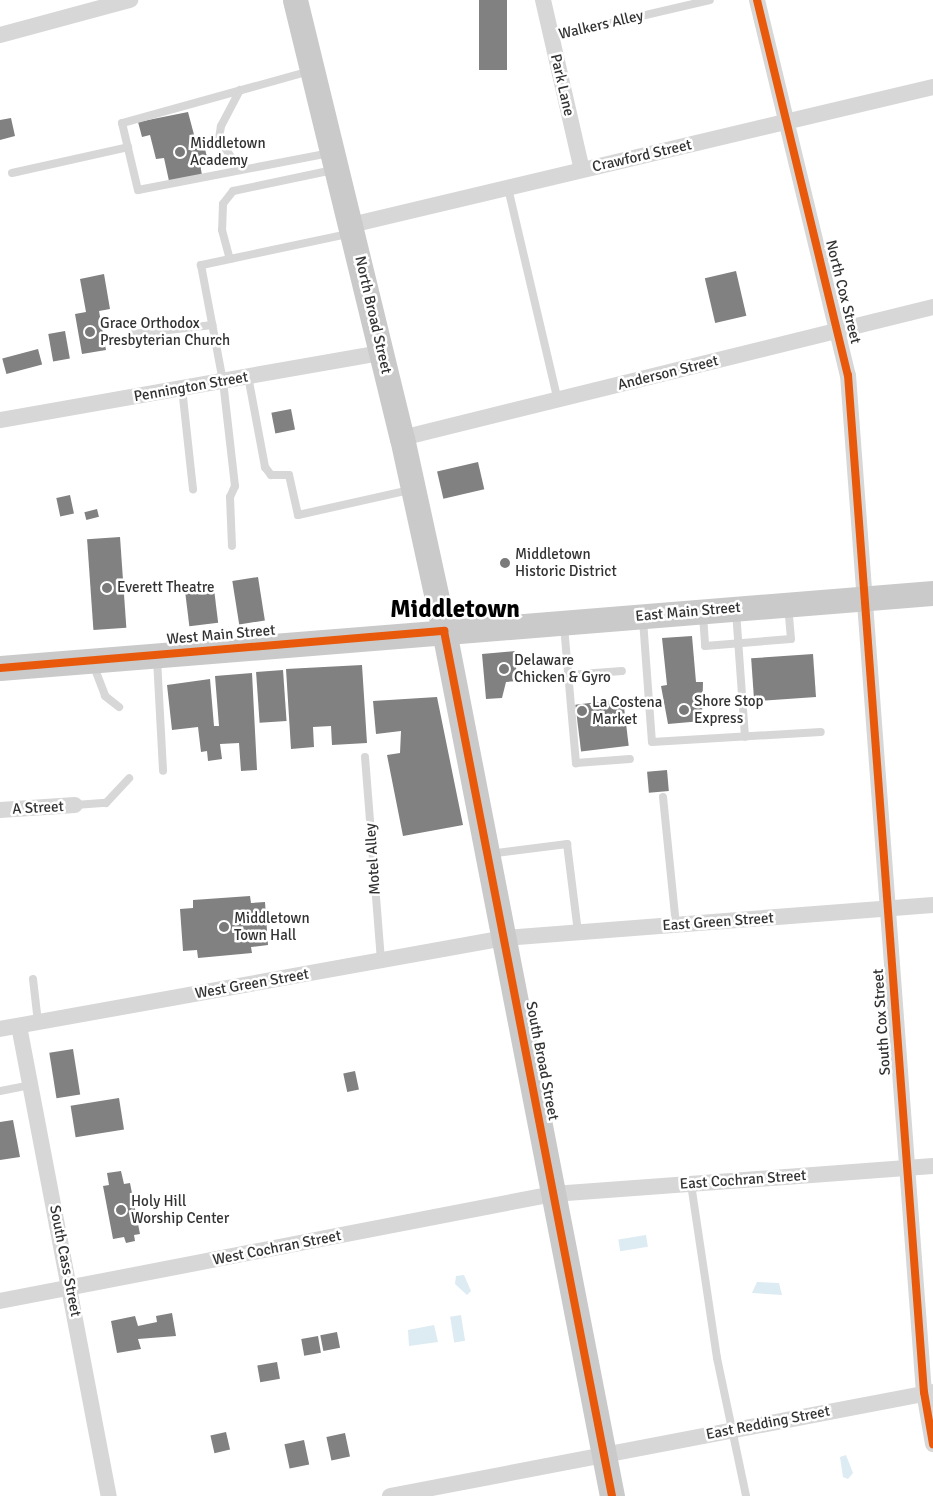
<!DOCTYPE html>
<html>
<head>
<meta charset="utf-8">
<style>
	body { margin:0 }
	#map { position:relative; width:933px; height:1496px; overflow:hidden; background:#fff; font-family:Signika,sans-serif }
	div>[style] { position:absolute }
	.water>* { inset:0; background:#ddebf3; transform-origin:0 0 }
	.building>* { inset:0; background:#818181; transform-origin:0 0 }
	.lane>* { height:8px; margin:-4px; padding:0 4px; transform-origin:4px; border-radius:4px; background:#d7d7d7 }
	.street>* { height:16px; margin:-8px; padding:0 8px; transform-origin:8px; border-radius:8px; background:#d7d7d7 }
	.primary>* { height:25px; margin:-12.5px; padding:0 12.5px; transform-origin:12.5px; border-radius:12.5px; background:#cacaca }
	.cycleway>* { height:8px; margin:-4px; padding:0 4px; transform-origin:4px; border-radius:4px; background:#e8590c }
	.dots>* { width:14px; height:14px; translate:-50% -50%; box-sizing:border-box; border:2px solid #fff; border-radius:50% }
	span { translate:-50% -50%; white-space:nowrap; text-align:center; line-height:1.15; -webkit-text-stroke:5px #fff; paint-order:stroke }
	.street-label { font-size:15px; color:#333 }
	.poi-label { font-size:15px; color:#333 }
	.left { translate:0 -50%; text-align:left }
	.town-label { font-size:25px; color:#000; font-weight:700 }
</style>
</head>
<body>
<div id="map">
	<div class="water">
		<div style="left:646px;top:1235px;width:12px;height:28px;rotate:81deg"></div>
		<div style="clip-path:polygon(464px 1275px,471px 1291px,467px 1295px,455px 1284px,456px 1276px)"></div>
		<div style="clip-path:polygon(757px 1282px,779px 1283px,782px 1295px,752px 1293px)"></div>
		<div style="left:461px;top:1315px;width:26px;height:11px;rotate:81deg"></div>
		<div style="clip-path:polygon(434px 1325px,438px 1342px,409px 1346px,408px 1330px)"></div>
		<div style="clip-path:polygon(846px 1455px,853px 1473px,848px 1479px,843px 1477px,840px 1457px)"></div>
	</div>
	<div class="building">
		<div style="left:479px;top:0;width:28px;height:70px"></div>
		<div style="clip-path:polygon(188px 112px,197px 146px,204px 145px,207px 157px,199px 158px,202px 175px,169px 181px,164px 158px,156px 159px,150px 135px,142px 137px,138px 122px)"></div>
		<div style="clip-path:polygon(11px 118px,15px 136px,0 140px,0 120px)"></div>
		<div style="left:736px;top:271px;width:46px;height:32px;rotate:77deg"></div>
		<div style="clip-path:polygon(104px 274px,110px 309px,99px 311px,106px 350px,82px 354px,75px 314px,86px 312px,80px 279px)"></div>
		<div style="left:65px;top:331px;width:28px;height:17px;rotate:80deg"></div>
		<div style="left:38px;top:349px;width:16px;height:37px;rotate:75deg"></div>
		<div style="left:291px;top:409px;width:21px;height:20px;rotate:79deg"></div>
		<div style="left:478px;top:462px;width:28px;height:42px;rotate:77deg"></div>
		<div style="left:70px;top:495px;width:19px;height:14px;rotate:78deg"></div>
		<div style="left:97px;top:509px;width:8px;height:13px;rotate:76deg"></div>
		<div style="left:120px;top:537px;width:91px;height:33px;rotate:86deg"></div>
		<div style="left:258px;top:577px;width:44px;height:26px;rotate:81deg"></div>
		<div style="left:214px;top:589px;width:34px;height:29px;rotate:83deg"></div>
		<div style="clip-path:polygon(692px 636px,696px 682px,703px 682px,702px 721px,668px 724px,661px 686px,667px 685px,662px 638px)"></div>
		<div style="clip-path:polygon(515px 651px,517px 681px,506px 682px,502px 698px,486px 699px,482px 654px)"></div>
		<div style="left:813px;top:654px;width:43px;height:62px;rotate:86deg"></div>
		<div style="clip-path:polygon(362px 665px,367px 743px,332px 745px,331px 726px,313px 727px,314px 747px,291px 749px,286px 669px)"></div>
		<div style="left:283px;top:670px;width:51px;height:27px;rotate:86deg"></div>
		<div style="clip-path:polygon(252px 673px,257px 770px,241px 771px,239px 743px,220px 744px,222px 759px,208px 761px,207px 751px,201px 752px,198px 727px,172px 730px,167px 685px,210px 679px,214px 726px,219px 726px,215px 676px)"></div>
		<div style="clip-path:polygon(437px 697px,463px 825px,403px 836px,387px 755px,400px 753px,401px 731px,376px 734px,373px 701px)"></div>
		<div style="left:623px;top:699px;width:47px;height:48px;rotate:83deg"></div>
		<div style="left:667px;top:770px;width:21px;height:20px;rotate:85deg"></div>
		<div style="clip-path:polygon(250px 896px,251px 903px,265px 902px,268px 945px,251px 947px,252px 953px,198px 958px,197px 950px,183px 951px,180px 909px,193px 908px,193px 900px)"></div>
		<div style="left:73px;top:1049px;width:46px;height:24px;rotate:81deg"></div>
		<div style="left:355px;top:1071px;width:19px;height:12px;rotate:78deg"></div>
		<div style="left:119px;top:1098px;width:32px;height:49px;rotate:81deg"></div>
		<div style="clip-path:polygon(13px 1120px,20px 1157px,0 1160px,0 1122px)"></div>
		<div style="clip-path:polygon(121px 1171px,124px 1184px,130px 1183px,140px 1234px,134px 1235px,135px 1241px,126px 1243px,124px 1237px,113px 1239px,103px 1186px,109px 1185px,107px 1173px)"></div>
		<div style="clip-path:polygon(172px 1313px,176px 1336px,138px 1339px,141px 1349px,117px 1353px,111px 1321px,135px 1316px,138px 1326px,157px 1322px,156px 1316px)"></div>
		<div style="left:337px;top:1332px;width:16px;height:17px;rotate:79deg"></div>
		<div style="left:318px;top:1336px;width:17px;height:17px;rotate:80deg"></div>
		<div style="left:277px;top:1362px;width:17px;height:20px;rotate:80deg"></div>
		<div style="left:226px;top:1432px;width:18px;height:16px;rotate:77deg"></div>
		<div style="left:345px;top:1433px;width:24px;height:19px;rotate:78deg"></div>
		<div style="left:304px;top:1440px;width:25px;height:20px;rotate:78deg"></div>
	</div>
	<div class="lane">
		<div style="left:551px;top:37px;width:163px;rotate:-13.1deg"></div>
		<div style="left:310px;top:71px;width:195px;rotate:164.5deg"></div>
		<div style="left:122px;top:123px;width:69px;rotate:76.6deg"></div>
		<div style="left:138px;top:190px;width:196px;rotate:-10.9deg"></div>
		<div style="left:240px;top:90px;width:41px;rotate:117.8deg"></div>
		<div style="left:221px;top:126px;width:13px;rotate:99deg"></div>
		<div style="left:219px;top:139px;width:37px;rotate:56deg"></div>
		<div style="left:333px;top:170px;width:102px;rotate:168.1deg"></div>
		<div style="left:233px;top:191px;width:16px;rotate:128deg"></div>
		<div style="left:223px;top:204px;width:26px;rotate:92deg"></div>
		<div style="left:222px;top:230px;width:30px;rotate:75deg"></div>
		<div style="left:230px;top:259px;width:121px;rotate:-12deg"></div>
		<div style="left:12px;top:173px;width:119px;rotate:-12.6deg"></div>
		<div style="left:508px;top:188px;width:219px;rotate:76.8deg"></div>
		<div style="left:230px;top:259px;width:30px;rotate:168deg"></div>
		<div style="left:201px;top:265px;width:118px;rotate:79.3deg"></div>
		<div style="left:223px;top:381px;width:106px;rotate:83.5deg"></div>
		<div style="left:235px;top:486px;width:12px;rotate:114deg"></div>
		<div style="left:230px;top:497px;width:49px;rotate:87.7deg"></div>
		<div style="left:133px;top:334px;width:80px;rotate:-6.5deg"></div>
		<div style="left:248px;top:376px;width:93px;rotate:79.4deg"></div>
		<div style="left:265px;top:467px;width:10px;rotate:53deg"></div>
		<div style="left:271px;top:475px;width:18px"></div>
		<div style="left:289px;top:475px;width:41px;rotate:77.3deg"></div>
		<div style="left:298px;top:515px;width:115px;rotate:-12.6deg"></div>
		<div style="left:182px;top:388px;width:102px;rotate:83.8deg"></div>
		<div style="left:736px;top:611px;width:126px;rotate:85.9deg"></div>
		<div style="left:703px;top:615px;width:31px;rotate:86deg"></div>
		<div style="left:705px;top:646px;width:86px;rotate:-4.7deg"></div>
		<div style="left:791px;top:639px;width:32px;rotate:-95deg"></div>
		<div style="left:643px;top:620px;width:122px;rotate:85.8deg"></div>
		<div style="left:652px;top:742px;width:169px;rotate:-3.4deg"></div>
		<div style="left:564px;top:626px;width:138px;rotate:85deg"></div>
		<div style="left:576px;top:763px;width:54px;rotate:-4.2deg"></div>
		<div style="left:157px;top:659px;width:112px;rotate:86.9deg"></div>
		<div style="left:93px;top:664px;width:34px;rotate:69deg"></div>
		<div style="left:105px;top:696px;width:18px;rotate:38deg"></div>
		<div style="left:568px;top:675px;width:54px;rotate:-4.2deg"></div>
		<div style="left:365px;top:757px;width:205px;rotate:85.5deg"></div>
		<div style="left:663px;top:797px;width:129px;rotate:84.2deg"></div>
		<div style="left:75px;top:805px;width:31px;rotate:-4deg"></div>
		<div style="left:106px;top:803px;width:34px;rotate:-47deg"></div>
		<div style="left:489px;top:854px;width:79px;rotate:-7.3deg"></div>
		<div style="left:567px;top:844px;width:89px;rotate:82.9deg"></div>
		<div style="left:33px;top:979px;width:43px;rotate:83.4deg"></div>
		<div style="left:0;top:1091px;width:32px;rotate:-11deg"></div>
		<div style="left:691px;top:1184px;width:176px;rotate:81.5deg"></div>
		<div style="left:717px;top:1358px;width:141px;rotate:78.1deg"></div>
	</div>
	<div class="street">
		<div style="left:543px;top:0;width:174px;rotate:77.1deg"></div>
		<div style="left:757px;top:0;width:386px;rotate:76.4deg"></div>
		<div style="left:848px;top:375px;width:1020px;rotate:85.73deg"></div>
		<div style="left:924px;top:1392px;width:53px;rotate:80.2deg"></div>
		<div style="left:0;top:35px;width:135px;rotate:-15.1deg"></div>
		<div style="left:351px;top:225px;width:598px;rotate:-13.34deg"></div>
		<div style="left:0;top:420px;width:387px;rotate:-10deg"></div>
		<div style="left:402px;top:438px;width:547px;rotate:-13.86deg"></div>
		<div style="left:0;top:810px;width:75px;rotate:-3.8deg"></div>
		<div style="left:19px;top:1026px;width:479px;rotate:79.2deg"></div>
		<div style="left:0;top:1029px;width:512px;rotate:-10.23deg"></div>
		<div style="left:504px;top:938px;width:430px;rotate:-4.4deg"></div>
		<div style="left:0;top:1301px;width:563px;rotate:-10.95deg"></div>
		<div style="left:553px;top:1194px;width:381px;rotate:-4.2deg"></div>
		<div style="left:390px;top:1496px;width:553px;rotate:-10.84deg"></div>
	</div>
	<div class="primary">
		<div style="left:295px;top:0;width:451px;rotate:76.3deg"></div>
		<div style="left:402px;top:438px;width:198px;rotate:77.7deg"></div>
		<div style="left:444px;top:631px;width:881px;rotate:79.01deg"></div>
		<div style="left:0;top:668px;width:936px;rotate:-4.6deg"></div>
	</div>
	<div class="cycleway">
		<div style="left:757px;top:0;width:386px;rotate:76.4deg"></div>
		<div style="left:848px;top:375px;width:1020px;rotate:85.73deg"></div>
		<div style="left:924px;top:1392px;width:53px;rotate:80.2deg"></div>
		<div style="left:0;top:668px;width:446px;rotate:-4.8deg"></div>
		<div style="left:444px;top:631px;width:881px;rotate:79.01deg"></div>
	</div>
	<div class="dots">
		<div style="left:180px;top:152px;background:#7a7a7a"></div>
		<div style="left:90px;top:332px;background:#7a7a7a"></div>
		<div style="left:505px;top:563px;background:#7a7a7a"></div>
		<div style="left:107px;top:588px;background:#7a7a7a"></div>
		<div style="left:504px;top:669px;background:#7a7a7a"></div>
		<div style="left:684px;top:710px;background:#7a7a7a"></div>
		<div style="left:582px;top:711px;background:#7a7a7a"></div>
		<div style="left:224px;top:927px;background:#7a7a7a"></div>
		<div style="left:121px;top:1210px;background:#7a7a7a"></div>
	</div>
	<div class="street-label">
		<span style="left:601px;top:25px;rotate:-13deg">Walkers Alley</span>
		<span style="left:562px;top:85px;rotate:77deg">Park Lane</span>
		<span style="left:642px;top:156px;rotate:-13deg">Crawford Street</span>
		<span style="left:843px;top:292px;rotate:76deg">North Cox Street</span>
		<span style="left:373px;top:315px;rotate:77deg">North Broad Street</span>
		<span style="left:668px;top:373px;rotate:-14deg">Anderson Street</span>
		<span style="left:191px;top:387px;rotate:-10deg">Pennington Street</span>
		<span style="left:688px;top:612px;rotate:-5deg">East Main Street</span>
		<span style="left:221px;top:635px;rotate:-5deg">West Main Street</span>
		<span style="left:38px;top:808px;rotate:-3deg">A Street</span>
		<span style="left:373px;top:859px;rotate:-94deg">Motel Alley</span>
		<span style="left:718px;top:922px;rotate:-4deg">East Green Street</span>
		<span style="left:252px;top:984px;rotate:-10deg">West Green Street</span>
		<span style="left:882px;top:1022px;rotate:-94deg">South Cox Street</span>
		<span style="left:542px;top:1061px;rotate:79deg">South Broad Street</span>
		<span style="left:743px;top:1180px;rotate:-4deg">East Cochran Street</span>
		<span style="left:277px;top:1248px;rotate:-11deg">West Cochran Street</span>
		<span style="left:65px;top:1261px;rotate:79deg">South Cass Street</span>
		<span style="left:768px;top:1423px;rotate:-11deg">East Redding Street</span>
	</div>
	<div class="poi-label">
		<span class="left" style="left:190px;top:152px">Middletown<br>Academy</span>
		<span class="left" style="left:100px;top:332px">Grace Orthodox<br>Presbyterian Church</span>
		<span class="left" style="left:515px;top:563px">Middletown<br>Historic District</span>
		<span class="left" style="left:117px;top:588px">Everett Theatre</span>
		<span class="left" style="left:514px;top:669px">Delaware<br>Chicken &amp; Gyro</span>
		<span class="left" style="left:694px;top:710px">Shore Stop<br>Express</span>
		<span class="left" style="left:592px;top:711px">La Costena<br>Market</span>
		<span class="left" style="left:234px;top:927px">Middletown<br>Town Hall</span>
		<span class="left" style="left:131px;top:1210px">Holy Hill<br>Worship Center</span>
	</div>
	<div class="town-label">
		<span style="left:455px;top:609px">Middletown</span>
	</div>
</div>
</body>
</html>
